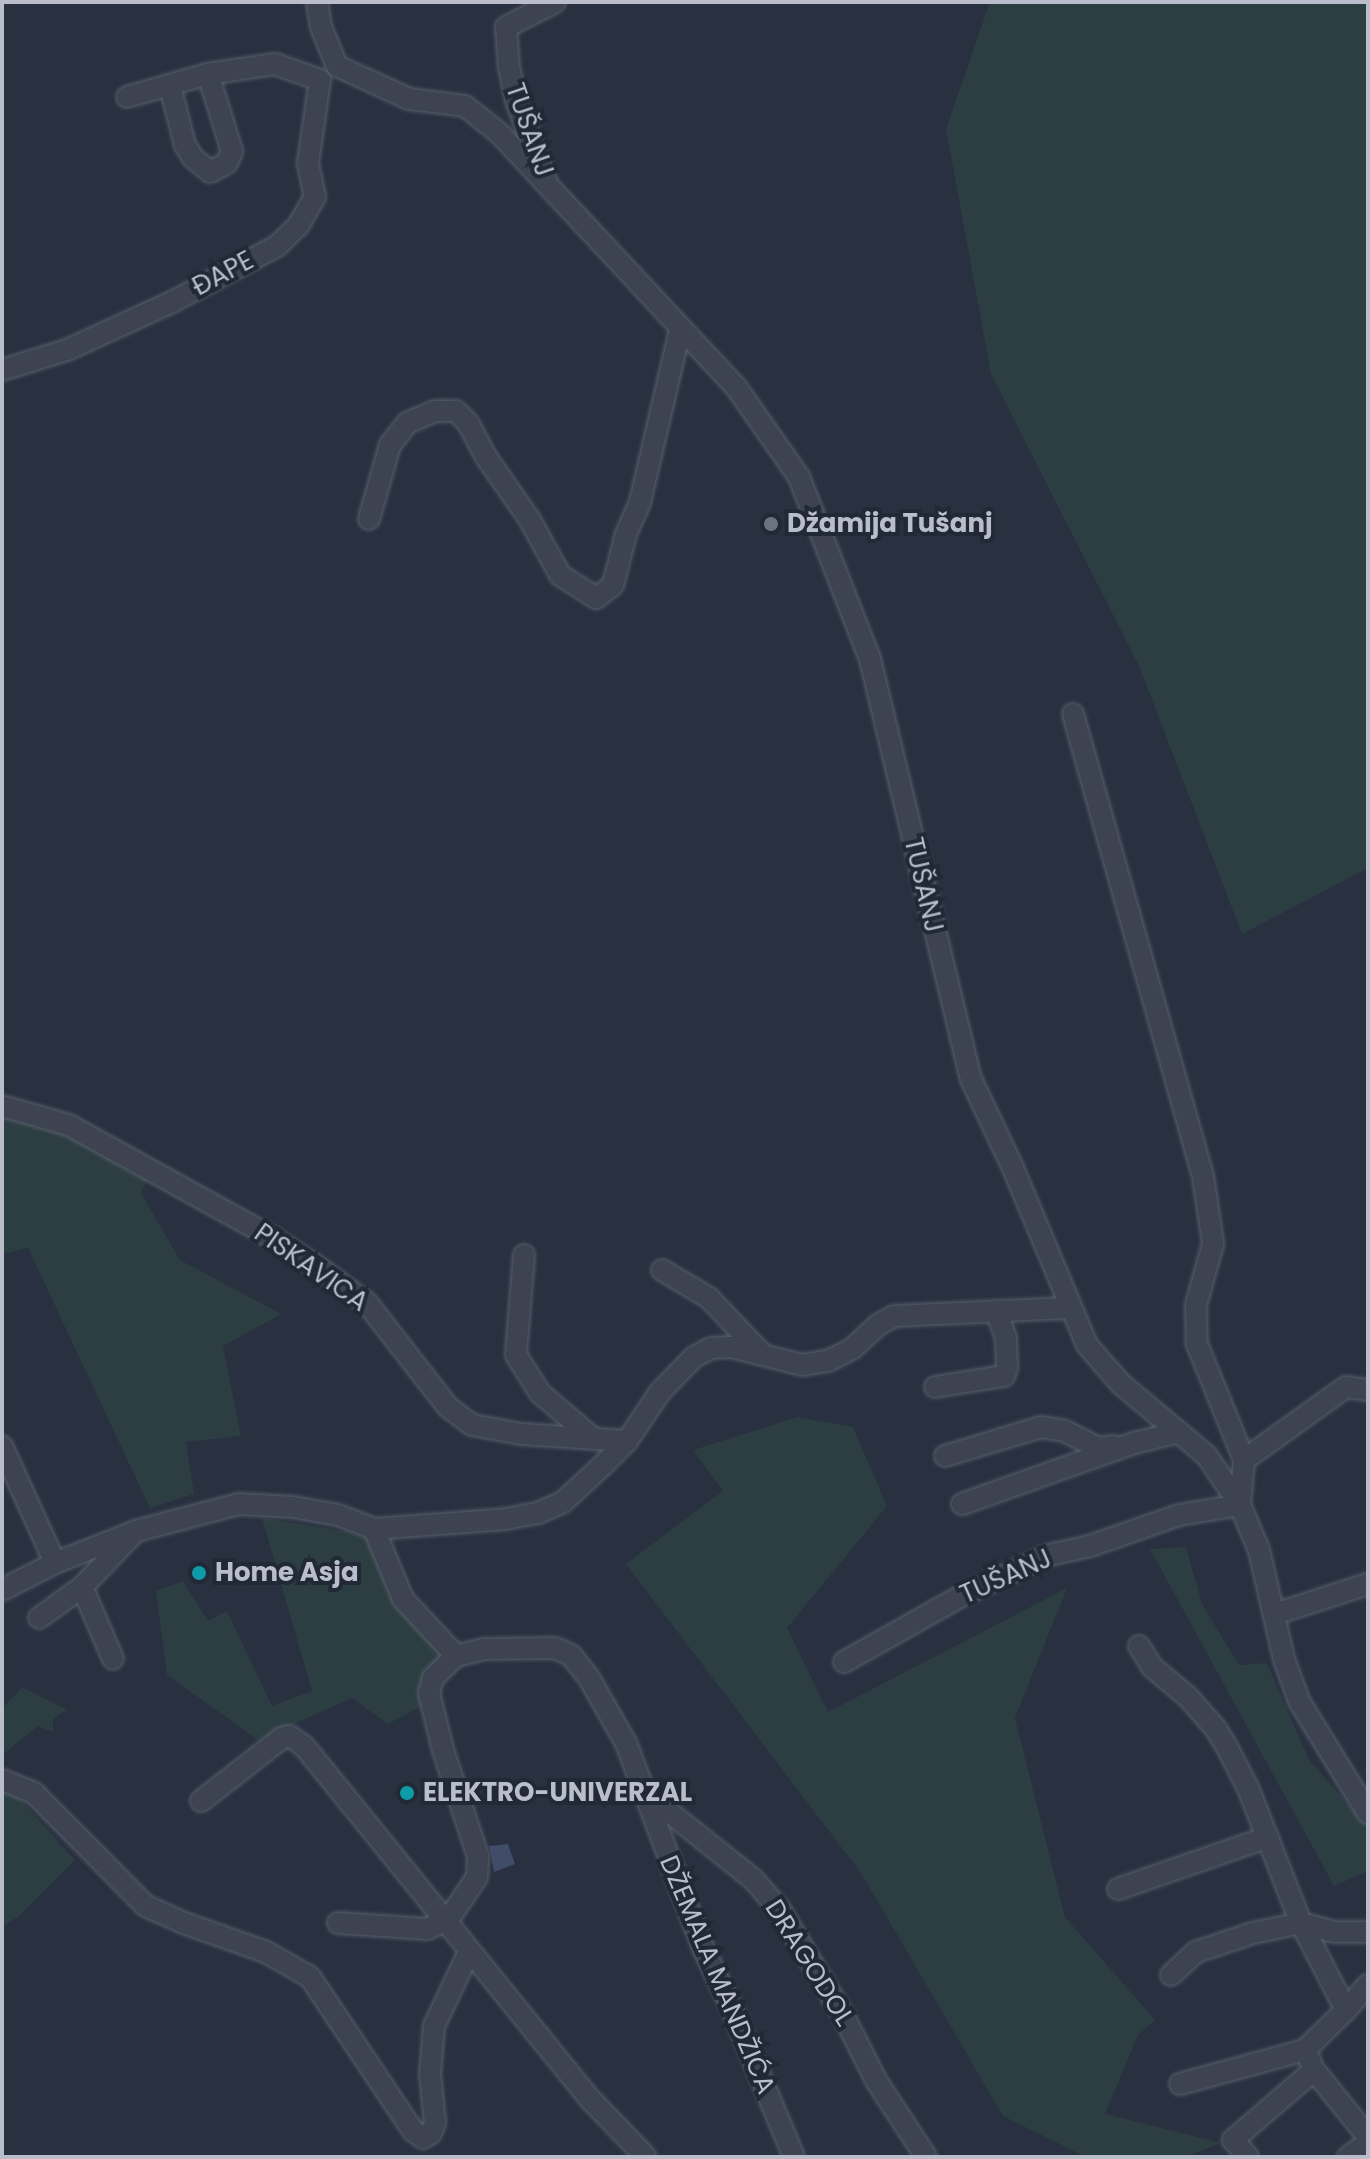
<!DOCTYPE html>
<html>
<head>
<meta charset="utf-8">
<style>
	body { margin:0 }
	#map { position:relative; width:1370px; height:2159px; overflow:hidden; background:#293040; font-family:Poppins,sans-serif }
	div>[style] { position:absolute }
	.green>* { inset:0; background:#2c3e42 }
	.water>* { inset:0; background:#404c68 }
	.roads { filter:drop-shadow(0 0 2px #585e6b) drop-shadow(0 0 2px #585e6b) }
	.minor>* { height:20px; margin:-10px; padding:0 10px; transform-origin:10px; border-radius:10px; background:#3d4350 }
	.dots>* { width:22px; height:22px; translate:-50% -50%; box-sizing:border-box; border:4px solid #212836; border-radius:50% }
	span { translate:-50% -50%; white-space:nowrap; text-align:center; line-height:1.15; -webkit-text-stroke:8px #212836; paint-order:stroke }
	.street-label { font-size:26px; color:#babeca }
	.poi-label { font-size:26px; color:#babeca; font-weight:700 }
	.left { translate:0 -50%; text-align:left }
	.frame { position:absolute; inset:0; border:4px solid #babeca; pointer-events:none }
</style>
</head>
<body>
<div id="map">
	<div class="green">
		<div style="clip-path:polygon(990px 2px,1368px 2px,1368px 868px,1242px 934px,1139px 666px,991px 374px,946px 129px)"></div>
		<div style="clip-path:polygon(2px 1094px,154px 1164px,141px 1193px,180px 1260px,281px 1314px,223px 1346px,241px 1436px,186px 1442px,194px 1494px,150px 1508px,28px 1248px,2px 1254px)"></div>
		<div style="clip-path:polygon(798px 1417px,853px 1427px,887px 1506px,787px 1628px,828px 1712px,1067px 1588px,1015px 1718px,1065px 1917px,1155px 2020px,1138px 2035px,1105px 2114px,1221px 2143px,1185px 2157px,1086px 2157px,1003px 2116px,861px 1873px,626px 1564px,723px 1491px,693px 1450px)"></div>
		<div style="clip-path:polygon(262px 1518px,377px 1536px,403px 1599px,450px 1644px,425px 1704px,388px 1724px,352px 1698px,258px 1740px,167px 1675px,156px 1591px,183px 1581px,208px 1621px,227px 1611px,272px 1706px,312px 1691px)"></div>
		<div style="clip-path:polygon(1186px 1547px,1202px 1604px,1239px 1665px,1267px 1663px,1309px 1760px,1368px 1826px,1368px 1871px,1334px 1886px,1150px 1549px)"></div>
		<div style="clip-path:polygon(22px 1687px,67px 1710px,53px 1719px,53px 1732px,38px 1726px,2px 1755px,2px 1709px)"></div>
		<div style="clip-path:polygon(2px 1779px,75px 1860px,19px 1916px,2px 1927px)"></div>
	</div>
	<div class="water">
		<div style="clip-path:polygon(508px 1844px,515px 1864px,494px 1872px,489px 1846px)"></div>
	</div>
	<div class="roads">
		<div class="minor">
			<div style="left:317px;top:2px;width:25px;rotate:81deg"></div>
			<div style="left:321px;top:27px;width:42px;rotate:67.7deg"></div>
			<div style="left:337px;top:66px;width:79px;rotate:24.6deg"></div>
			<div style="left:409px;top:99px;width:56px;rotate:7.1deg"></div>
			<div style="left:465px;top:106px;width:43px;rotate:38.5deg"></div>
			<div style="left:499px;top:133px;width:347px;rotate:47deg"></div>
			<div style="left:736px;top:387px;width:110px;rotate:55deg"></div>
			<div style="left:799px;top:477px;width:195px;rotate:68.7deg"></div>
			<div style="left:870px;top:659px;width:432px;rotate:76.5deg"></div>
			<div style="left:971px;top:1079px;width:98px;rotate:64.7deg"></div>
			<div style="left:1013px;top:1168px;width:192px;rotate:67.3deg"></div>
			<div style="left:1087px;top:1345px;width:52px;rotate:48.9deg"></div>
			<div style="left:1121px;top:1384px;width:112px;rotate:39.9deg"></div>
			<div style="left:1207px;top:1456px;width:59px;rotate:56deg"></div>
			<div style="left:1240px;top:1505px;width:49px;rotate:67.1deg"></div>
			<div style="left:1259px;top:1550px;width:112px;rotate:77.1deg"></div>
			<div style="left:1284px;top:1659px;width:45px;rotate:70.3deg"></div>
			<div style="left:1299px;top:1701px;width:132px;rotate:58.4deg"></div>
			<div style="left:170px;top:86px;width:61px;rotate:75.7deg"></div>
			<div style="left:185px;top:145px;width:15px;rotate:58deg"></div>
			<div style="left:193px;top:158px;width:22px;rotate:39deg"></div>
			<div style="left:210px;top:172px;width:19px;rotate:-28deg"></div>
			<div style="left:227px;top:163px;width:13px;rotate:-67deg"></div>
			<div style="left:232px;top:151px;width:81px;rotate:-107.3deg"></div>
			<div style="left:127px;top:97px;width:84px;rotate:-15.9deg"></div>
			<div style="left:208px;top:74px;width:68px;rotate:-8.5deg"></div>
			<div style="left:275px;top:64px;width:48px;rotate:19.6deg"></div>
			<div style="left:546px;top:180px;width:85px;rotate:-110.6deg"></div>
			<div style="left:516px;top:100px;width:33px;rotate:-102deg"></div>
			<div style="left:509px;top:68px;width:41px;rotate:-94.2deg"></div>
			<div style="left:506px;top:27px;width:55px;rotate:-27deg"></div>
			<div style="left:2px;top:370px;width:68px;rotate:-17.1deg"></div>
			<div style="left:67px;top:350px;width:118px;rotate:-24.6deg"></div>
			<div style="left:174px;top:301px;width:117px;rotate:-28.1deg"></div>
			<div style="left:277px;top:246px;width:29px;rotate:-44deg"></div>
			<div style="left:298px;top:226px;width:34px;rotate:-60deg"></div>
			<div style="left:315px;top:197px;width:35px;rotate:-102deg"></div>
			<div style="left:308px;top:163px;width:84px;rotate:-81.8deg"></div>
			<div style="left:369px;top:519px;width:77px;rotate:-74.2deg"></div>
			<div style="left:390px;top:445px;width:28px;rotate:-52deg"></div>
			<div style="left:407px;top:423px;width:30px;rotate:-23deg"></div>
			<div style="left:435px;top:411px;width:21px"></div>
			<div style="left:456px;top:411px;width:17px;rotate:45deg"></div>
			<div style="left:468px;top:423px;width:38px;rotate:62deg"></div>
			<div style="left:486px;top:457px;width:77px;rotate:55.1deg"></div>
			<div style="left:530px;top:520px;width:63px;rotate:61.4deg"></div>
			<div style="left:560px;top:575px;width:43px;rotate:32.6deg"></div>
			<div style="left:596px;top:598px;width:21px;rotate:-37deg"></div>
			<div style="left:613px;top:585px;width:53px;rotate:-75.7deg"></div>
			<div style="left:626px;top:534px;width:35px;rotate:-66deg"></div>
			<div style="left:640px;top:502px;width:177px;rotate:-76.9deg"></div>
			<div style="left:1073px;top:714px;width:480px;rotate:74.3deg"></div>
			<div style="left:1203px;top:1176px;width:69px;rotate:81.6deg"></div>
			<div style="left:1213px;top:1244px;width:63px;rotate:105.6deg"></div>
			<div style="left:1196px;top:1305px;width:39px;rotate:89deg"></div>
			<div style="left:1197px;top:1344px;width:125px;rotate:67.9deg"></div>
			<div style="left:2px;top:1106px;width:70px;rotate:15.8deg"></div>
			<div style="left:69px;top:1125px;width:233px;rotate:29deg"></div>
			<div style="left:273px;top:1238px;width:59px;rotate:33.1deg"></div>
			<div style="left:322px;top:1270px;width:56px;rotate:36.3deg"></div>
			<div style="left:367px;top:1303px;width:132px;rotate:52.1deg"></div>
			<div style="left:448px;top:1407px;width:30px;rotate:37deg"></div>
			<div style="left:472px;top:1425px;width:50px;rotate:10.4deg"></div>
			<div style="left:521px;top:1434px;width:106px;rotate:3.8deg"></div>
			<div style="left:524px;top:1255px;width:100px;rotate:94.6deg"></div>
			<div style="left:516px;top:1355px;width:45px;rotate:57.7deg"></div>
			<div style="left:540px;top:1393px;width:71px;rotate:40.4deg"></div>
			<div style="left:662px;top:1270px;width:55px;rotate:30.8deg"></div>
			<div style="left:709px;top:1298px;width:77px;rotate:46.6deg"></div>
			<div style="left:935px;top:1387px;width:70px;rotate:-9.1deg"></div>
			<div style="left:1004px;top:1376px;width:9px;rotate:-69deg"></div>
			<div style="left:1007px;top:1368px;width:30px;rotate:-92deg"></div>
			<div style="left:1006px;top:1338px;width:29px;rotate:-110deg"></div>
			<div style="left:2px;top:1446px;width:128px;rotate:65.6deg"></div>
			<div style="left:945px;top:1456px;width:100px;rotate:-16.8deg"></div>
			<div style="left:1041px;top:1427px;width:24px;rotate:9deg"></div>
			<div style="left:1065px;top:1431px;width:37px;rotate:27deg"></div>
			<div style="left:1098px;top:1448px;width:16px;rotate:-7deg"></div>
			<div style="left:962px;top:1504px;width:182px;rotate:-19.5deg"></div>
			<div style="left:1134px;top:1443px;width:46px;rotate:-13.7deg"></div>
			<div style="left:374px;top:1529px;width:76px;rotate:67.5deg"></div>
			<div style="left:403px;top:1599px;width:78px;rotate:47.1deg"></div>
			<div style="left:456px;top:1656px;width:29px;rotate:-14deg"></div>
			<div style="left:484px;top:1649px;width:71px;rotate:-0.8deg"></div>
			<div style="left:555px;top:1648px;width:17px;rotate:24deg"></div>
			<div style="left:571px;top:1655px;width:29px;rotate:52deg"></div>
			<div style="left:589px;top:1678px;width:75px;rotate:60.4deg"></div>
			<div style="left:626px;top:1743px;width:219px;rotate:69.4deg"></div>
			<div style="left:703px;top:1948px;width:62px;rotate:64.3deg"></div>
			<div style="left:730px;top:2004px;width:166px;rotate:67.3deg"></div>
			<div style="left:82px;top:1587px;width:78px;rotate:66.7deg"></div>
			<div style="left:2px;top:1590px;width:59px;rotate:-27deg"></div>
			<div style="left:55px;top:1563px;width:87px;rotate:-21.6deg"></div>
			<div style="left:136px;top:1531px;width:106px;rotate:-14.7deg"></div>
			<div style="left:239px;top:1504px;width:54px;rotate:3.2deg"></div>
			<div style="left:293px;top:1507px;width:46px;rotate:10.1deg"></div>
			<div style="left:338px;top:1515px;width:39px;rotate:21deg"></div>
			<div style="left:374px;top:1529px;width:132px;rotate:-4.3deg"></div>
			<div style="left:506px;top:1519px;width:33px;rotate:-11deg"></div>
			<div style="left:538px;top:1513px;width:27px;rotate:-24deg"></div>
			<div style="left:563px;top:1502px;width:54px;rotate:-42.8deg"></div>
			<div style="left:603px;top:1465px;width:34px;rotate:-45deg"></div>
			<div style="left:627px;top:1441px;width:59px;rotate:-56deg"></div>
			<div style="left:660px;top:1392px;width:49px;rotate:-45.8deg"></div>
			<div style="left:694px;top:1357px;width:19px;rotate:-28deg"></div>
			<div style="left:711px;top:1348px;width:20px;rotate:-3deg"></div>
			<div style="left:731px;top:1347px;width:73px;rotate:14.2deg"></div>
			<div style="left:802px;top:1365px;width:26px;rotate:-9deg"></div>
			<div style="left:828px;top:1361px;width:28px;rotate:-27deg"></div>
			<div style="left:853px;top:1348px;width:34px;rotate:-43deg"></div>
			<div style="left:878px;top:1325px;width:18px;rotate:-29deg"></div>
			<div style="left:894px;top:1316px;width:175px;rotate:-2.6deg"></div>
			<div style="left:1275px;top:1614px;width:98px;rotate:-17.9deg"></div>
			<div style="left:39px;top:1618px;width:53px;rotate:-35.8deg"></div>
			<div style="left:82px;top:1587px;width:71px;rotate:-46.1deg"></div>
			<div style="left:1139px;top:1646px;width:25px;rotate:58deg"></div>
			<div style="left:1152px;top:1667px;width:47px;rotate:39.8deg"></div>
			<div style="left:1188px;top:1697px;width:43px;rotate:48.8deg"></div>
			<div style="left:1216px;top:1729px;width:21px;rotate:59deg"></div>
			<div style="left:1227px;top:1747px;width:46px;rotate:62.9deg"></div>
			<div style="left:1248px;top:1788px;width:145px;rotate:68.6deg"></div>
			<div style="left:1301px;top:1923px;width:98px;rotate:62.7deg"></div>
			<div style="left:1346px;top:2010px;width:33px;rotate:-49deg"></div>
			<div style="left:844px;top:1662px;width:134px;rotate:-29.4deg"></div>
			<div style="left:961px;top:1596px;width:97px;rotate:-25deg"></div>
			<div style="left:1049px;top:1555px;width:42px;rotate:-12.4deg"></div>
			<div style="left:1090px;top:1546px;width:94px;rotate:-19.2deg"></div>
			<div style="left:1179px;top:1515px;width:62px;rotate:-9.3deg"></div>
			<div style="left:1240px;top:1505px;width:45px;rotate:-84.9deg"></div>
			<div style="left:1244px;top:1460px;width:125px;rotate:-35.6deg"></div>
			<div style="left:1346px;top:1387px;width:22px;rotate:8deg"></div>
			<div style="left:2px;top:1780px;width:35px;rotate:22deg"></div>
			<div style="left:34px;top:1793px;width:159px;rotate:45.3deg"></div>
			<div style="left:146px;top:1906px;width:42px;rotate:24.1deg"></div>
			<div style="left:184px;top:1923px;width:87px;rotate:19.5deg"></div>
			<div style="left:266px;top:1952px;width:51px;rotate:29.6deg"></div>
			<div style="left:310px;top:1977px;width:185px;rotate:56.2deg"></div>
			<div style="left:413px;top:2131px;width:12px;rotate:35deg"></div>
			<div style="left:423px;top:2138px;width:9px;rotate:-32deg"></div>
			<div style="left:431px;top:2133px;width:11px;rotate:-68deg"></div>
			<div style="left:435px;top:2123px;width:49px;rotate:-95.8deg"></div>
			<div style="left:430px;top:2074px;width:48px;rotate:-85.2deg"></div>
			<div style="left:434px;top:2026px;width:82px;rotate:-64.7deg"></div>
			<div style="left:644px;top:1792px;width:139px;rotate:38.6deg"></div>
			<div style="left:753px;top:1879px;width:41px;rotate:48.9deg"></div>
			<div style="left:780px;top:1910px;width:120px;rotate:59deg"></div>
			<div style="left:842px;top:2013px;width:77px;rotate:63.1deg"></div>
			<div style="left:877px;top:2082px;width:90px;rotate:56.8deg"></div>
			<div style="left:201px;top:1801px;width:103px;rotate:-37.9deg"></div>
			<div style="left:282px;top:1738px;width:8px;rotate:-14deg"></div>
			<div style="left:290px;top:1736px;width:17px;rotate:36deg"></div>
			<div style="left:304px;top:1746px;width:452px;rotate:51deg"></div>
			<div style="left:588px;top:2097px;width:83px;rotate:46deg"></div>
			<div style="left:1118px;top:1889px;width:159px;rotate:-19.1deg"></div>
			<div style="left:338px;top:1923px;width:89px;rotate:3.9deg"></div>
			<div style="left:427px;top:1929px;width:23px;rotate:-23deg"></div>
			<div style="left:448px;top:1920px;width:52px;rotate:-56deg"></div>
			<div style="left:477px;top:1877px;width:21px;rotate:-87deg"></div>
			<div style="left:478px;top:1856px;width:112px;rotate:-108.3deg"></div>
			<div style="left:443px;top:1750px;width:59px;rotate:-103.8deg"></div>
			<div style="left:429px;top:1693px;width:16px;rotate:-75deg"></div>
			<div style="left:433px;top:1678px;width:32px;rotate:-44deg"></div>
			<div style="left:1171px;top:1975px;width:34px;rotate:-43deg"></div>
			<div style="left:1196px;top:1952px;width:60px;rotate:-18.4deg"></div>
			<div style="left:1253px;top:1933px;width:49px;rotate:-11.8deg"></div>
			<div style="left:1301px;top:1923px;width:34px;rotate:15deg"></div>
			<div style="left:1334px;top:1932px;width:34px"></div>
			<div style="left:1311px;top:2062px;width:13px;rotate:-117deg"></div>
			<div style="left:1305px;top:2050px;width:57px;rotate:-44.3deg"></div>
			<div style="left:1180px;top:2084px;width:130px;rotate:-15.2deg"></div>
			<div style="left:1248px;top:2157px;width:23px;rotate:-131deg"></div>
			<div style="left:1233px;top:2140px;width:107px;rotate:-40.8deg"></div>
			<div style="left:1314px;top:2070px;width:86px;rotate:51.1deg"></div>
			<div style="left:1348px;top:2157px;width:24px;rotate:-35deg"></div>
		</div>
	</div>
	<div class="dots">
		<div style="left:771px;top:524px;background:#6b7280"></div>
		<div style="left:199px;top:1573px;background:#0f9aa8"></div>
		<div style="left:407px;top:1793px;background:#0f9aa8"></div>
	</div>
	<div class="street-label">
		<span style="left:529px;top:130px;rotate:71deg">TUŠANJ</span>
		<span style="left:223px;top:274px;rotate:-28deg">ĐAPE</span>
		<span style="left:923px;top:885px;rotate:77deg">TUŠANJ</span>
		<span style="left:311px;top:1268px;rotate:35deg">PISKAVICA</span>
		<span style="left:1006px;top:1577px;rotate:-24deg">TUŠANJ</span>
		<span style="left:809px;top:1963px;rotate:58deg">DRAGODOL</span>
		<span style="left:717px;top:1975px;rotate:67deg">DŽEMALA MANDŽIĆA</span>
	</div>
	<div class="poi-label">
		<span class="left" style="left:787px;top:524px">Džamija Tušanj</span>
		<span class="left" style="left:215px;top:1573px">Home Asja</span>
		<span class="left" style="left:423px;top:1793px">ELEKTRO-UNIVERZAL</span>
	</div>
	<div class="frame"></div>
</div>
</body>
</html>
